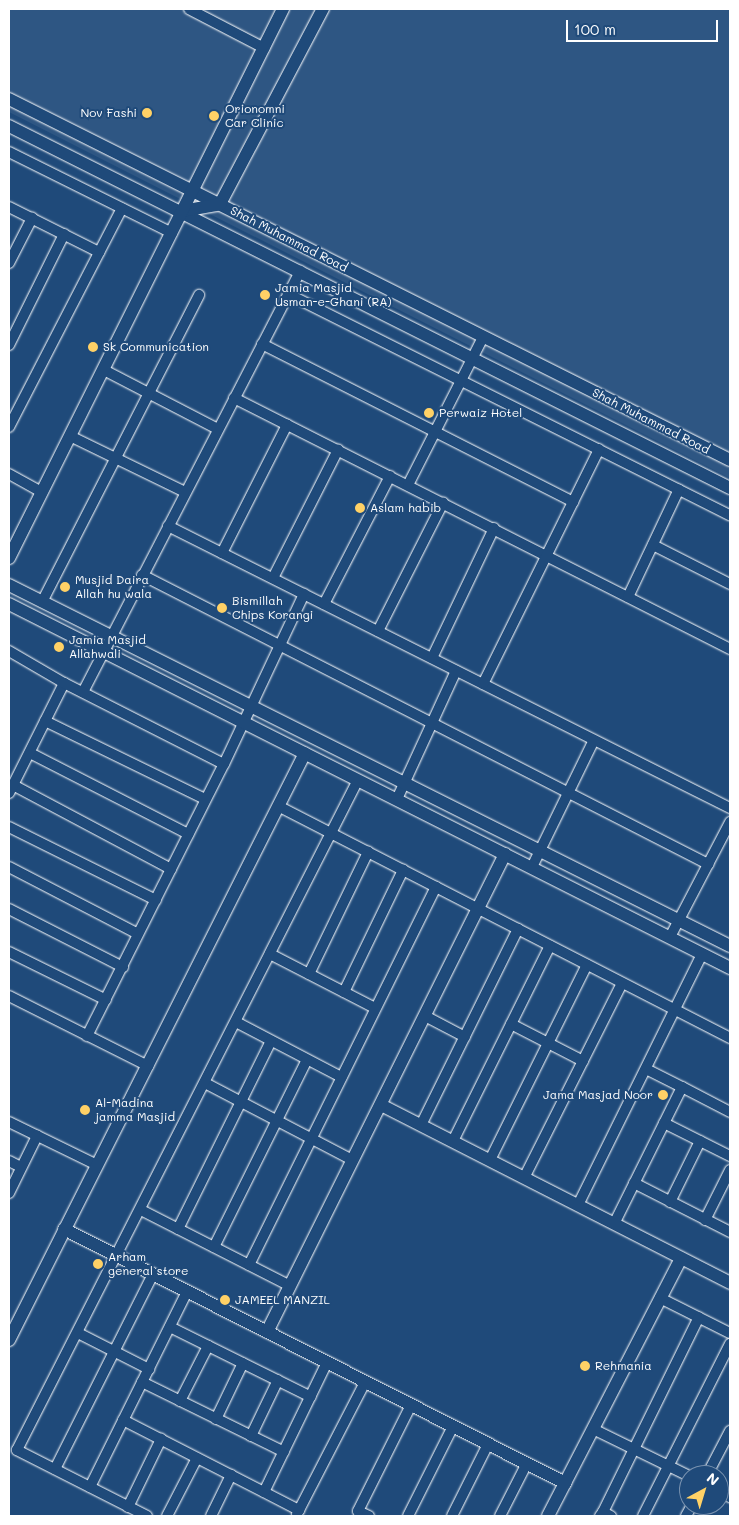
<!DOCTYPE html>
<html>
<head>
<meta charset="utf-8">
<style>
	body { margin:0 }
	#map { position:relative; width:739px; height:1525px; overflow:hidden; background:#1f4a7a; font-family:Mali,sans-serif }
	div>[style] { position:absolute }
	.built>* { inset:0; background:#2e5683 }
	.roads { filter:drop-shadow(0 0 1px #fff) drop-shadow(0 0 1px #fff) }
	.minor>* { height:10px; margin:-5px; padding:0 5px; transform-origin:5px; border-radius:5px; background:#1f4a7a }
	.tertiary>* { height:12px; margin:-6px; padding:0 6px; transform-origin:6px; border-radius:6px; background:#1f4a7a }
	.dots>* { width:14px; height:14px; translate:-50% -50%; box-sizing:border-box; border:2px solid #1f4a7a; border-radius:50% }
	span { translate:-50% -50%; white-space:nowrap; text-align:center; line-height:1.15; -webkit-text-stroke:4px #1f4a7a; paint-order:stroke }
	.poi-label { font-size:12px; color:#fff }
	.left { translate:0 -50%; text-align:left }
	.right { translate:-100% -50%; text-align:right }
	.street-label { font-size:12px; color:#fff }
	.frame { position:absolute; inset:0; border:10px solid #fff; pointer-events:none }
	.north { position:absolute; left:679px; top:1465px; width:50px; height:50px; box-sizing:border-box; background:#1f4a7a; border:1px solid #7992af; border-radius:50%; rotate:39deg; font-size:14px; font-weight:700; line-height:20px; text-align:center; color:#fff }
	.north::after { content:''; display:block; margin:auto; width:18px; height:22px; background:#ffd166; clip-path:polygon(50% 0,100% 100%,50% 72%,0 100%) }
	.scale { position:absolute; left:566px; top:20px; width:152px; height:22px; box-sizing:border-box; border:2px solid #fff; border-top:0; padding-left:6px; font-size:15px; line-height:18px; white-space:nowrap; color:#fff; -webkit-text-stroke:4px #1f4a7a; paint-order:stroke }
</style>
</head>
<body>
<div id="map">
	<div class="built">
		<div style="clip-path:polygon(9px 9px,730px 9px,730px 478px,9px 112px)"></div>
	</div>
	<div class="roads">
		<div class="minor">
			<div style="left:189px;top:9px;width:85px;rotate:27.5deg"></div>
			<div style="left:9px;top:152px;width:182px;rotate:26.4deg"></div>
			<div style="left:9px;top:207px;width:101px;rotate:26.6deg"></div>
			<div style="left:9px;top:263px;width:51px;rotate:-62.9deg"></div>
			<div style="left:288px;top:294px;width:494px;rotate:26.6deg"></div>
			<div style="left:262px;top:344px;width:349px;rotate:26.9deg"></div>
			<div style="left:9px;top:345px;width:124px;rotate:-63.6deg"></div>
			<div style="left:104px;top:370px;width:128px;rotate:27.4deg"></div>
			<div style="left:234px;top:398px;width:556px;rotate:26.84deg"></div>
			<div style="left:9px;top:427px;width:246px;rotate:-62.7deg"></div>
			<div style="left:70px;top:436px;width:128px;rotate:26deg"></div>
			<div style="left:9px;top:474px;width:38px;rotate:29deg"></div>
			<div style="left:408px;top:485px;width:166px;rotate:-63.1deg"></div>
			<div style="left:168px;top:526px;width:629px;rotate:26.65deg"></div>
			<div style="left:653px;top:545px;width:86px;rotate:26.9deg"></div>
			<div style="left:222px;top:553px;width:144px;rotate:-63.1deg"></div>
			<div style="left:142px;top:575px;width:636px;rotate:27.05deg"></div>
			<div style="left:273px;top:578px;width:144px;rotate:-63.1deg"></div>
			<div style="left:628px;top:597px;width:119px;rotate:-64.7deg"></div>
			<div style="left:42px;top:602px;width:345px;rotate:-62.9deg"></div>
			<div style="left:324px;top:604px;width:144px;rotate:-62.7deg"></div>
			<div style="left:378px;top:631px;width:144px;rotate:-63.1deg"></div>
			<div style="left:9px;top:651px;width:64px;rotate:30.2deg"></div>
			<div style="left:432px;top:658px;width:144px;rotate:-64.5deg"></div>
			<div style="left:483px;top:684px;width:262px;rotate:-63.7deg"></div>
			<div style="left:83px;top:692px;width:474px;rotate:-62.7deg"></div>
			<div style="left:45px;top:721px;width:178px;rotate:26deg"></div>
			<div style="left:30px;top:753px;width:178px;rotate:27.1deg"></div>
			<div style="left:13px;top:785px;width:179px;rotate:28deg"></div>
			<div style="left:9px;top:793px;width:123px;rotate:-63.4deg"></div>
			<div style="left:64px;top:683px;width:179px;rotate:26.9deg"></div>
			<div style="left:397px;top:799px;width:141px;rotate:-65.3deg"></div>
			<div style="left:280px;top:807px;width:506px;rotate:27.17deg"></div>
			<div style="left:9px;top:827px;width:164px;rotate:26.4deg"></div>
			<div style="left:9px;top:867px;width:145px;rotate:27.4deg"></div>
			<div style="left:532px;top:867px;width:141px;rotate:-64deg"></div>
			<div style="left:9px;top:909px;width:128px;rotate:27deg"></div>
			<div style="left:670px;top:937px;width:130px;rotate:-62.4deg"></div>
			<div style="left:9px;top:952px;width:108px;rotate:26.3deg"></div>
			<div style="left:270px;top:954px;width:118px;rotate:27.2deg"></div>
			<div style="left:309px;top:974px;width:136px;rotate:-64.2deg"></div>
			<div style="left:344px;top:992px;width:136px;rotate:-64.2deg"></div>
			<div style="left:9px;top:996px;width:156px;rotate:26.7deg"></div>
			<div style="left:425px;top:1016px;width:45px;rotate:27.7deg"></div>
			<div style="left:236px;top:1022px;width:119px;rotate:27.6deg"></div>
			<div style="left:511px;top:1024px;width:81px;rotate:27.2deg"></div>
			<div style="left:87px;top:1036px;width:305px;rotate:-63.3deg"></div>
			<div style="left:224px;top:764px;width:188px;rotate:-64.8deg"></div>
			<div style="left:646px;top:1069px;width:40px;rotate:26.6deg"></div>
			<div style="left:205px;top:1083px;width:166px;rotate:27.6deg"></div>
			<div style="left:9px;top:1122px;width:98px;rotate:26deg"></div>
			<div style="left:664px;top:1123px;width:74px;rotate:26.6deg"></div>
			<div style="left:421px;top:1125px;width:219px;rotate:-63.7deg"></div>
			<div style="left:453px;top:1141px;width:218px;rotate:-63.6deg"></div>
			<div style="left:490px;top:1160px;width:218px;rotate:-63.6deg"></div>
			<div style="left:9px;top:1161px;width:13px;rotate:27deg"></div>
			<div style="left:524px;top:1178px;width:218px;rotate:-63.3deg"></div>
			<div style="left:634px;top:1183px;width:108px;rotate:27deg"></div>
			<div style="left:9px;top:1193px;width:64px;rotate:-63.8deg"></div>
			<div style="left:670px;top:1202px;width:68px;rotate:-63.8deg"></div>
			<div style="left:578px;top:1205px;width:280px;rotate:-63.7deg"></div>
			<div style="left:141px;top:1210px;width:167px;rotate:27deg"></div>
			<div style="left:705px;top:1220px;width:56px;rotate:-63.4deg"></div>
			<div style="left:614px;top:1224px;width:153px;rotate:-63.6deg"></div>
			<div style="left:682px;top:1087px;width:54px;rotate:27.5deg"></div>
			<div style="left:178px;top:1229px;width:210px;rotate:-63.7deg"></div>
			<div style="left:214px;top:1247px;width:209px;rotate:-63.6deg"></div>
			<div style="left:249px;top:1265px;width:422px;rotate:-63.7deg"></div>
			<div style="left:660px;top:1298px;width:78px;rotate:26.6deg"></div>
			<div style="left:170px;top:1327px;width:157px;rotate:26.4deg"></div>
			<div style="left:78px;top:1333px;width:80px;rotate:26.9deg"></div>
			<div style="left:142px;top:1382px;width:158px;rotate:26.2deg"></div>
			<div style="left:180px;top:1401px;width:62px;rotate:-63deg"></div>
			<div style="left:216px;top:1419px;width:62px;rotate:-64.3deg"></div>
			<div style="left:123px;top:1420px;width:198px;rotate:27.1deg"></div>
			<div style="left:593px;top:1429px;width:107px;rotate:26.1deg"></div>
			<div style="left:251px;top:1436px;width:62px;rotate:-64.3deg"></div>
			<div style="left:55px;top:1469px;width:218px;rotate:-63.3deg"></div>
			<div style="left:707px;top:1475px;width:50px;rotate:-62.4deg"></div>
			<div style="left:90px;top:1487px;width:218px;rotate:-63.6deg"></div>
			<div style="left:719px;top:1491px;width:13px;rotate:29deg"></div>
			<div style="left:264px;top:1492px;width:144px;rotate:-64.1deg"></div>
			<div style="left:128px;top:1507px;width:76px;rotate:-64.1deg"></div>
			<div style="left:603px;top:1512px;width:217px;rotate:-63.8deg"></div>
			<div style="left:297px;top:1514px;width:148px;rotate:-62.7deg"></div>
			<div style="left:147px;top:1516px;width:146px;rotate:-153.1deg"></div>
			<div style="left:17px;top:1450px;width:752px;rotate:-63.03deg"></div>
			<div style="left:167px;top:1516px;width:65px;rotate:-62.7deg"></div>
			<div style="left:211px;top:1516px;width:46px;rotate:-64deg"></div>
			<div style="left:369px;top:1516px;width:12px;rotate:-156deg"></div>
			<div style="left:358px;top:1511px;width:119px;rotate:-63.4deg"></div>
			<div style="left:408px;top:1516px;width:101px;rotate:-63.4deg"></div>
			<div style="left:452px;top:1516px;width:80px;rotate:-63.4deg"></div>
			<div style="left:500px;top:1516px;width:59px;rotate:-63deg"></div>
			<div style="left:600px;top:1516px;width:5px;rotate:-53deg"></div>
			<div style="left:603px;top:1512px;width:9px;rotate:27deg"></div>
			<div style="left:643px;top:1516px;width:193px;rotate:-63.2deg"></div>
			<div style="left:686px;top:1516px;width:13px;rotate:-61deg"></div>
		</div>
		<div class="tertiary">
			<div style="left:9px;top:99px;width:806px;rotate:26.6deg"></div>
			<div style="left:9px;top:126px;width:807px;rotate:26.66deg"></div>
			<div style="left:220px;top:204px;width:221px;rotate:-62.2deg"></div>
			<div style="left:182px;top:211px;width:39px;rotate:-10deg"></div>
			<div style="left:9px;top:558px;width:614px;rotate:-63.48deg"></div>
			<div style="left:9px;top:585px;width:806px;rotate:26.6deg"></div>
			<div style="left:9px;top:604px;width:808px;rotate:26.79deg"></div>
			<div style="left:381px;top:1105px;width:392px;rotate:27deg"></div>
			<div style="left:64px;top:1229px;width:562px;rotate:26.88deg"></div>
			<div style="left:267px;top:1332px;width:534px;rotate:-63.53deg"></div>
			<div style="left:9px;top:1340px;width:657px;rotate:-63.24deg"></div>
			<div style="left:548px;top:1516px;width:290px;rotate:-62.7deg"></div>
		</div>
	</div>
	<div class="dots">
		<div style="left:147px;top:113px;background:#ffd166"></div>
		<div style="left:214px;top:116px;background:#ffd166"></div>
		<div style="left:265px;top:295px;background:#ffd166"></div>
		<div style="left:93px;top:347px;background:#ffd166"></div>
		<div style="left:429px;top:413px;background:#ffd166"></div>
		<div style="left:360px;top:508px;background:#ffd166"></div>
		<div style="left:65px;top:587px;background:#ffd166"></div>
		<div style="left:222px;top:608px;background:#ffd166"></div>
		<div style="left:59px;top:647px;background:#ffd166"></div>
		<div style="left:663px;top:1095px;background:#ffd166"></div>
		<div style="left:85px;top:1110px;background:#ffd166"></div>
		<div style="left:98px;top:1264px;background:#ffd166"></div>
		<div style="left:225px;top:1300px;background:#ffd166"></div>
		<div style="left:585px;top:1366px;background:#ffd166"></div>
	</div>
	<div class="poi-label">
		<span class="left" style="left:225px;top:116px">Orionomni<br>Car Clinic</span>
		<span class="right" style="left:137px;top:113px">Nov Fashi</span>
		<span class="left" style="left:275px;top:295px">Jamia Masjid<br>Usman-e-Ghani (RA)</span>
		<span class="left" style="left:103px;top:347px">Sk Communication</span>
		<span class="left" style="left:439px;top:413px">Perwaiz Hotel</span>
		<span class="left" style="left:370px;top:508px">Aslam habib</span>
		<span class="left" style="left:75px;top:587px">Musjid Daira<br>Allah hu wala</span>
		<span class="left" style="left:232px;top:608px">Bismillah<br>Chips Korangi</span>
		<span class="left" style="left:69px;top:647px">Jamia Masjid<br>Allahwali</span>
		<span class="right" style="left:653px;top:1095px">Jama Masjad Noor</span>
		<span class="left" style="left:95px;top:1110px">Al-Madina<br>jamma Masjid</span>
		<span class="left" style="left:108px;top:1264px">Arham<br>general store</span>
		<span class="left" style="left:235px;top:1300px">JAMEEL MANZIL</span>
		<span class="left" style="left:595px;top:1366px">Rehmania</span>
	</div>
	<div class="street-label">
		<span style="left:289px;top:239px;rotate:27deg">Shah Muhammad Road</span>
		<span style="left:651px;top:421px;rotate:27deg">Shah Muhammad Road</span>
	</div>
	<div class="frame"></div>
	<div class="north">N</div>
	<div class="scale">100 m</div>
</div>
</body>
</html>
